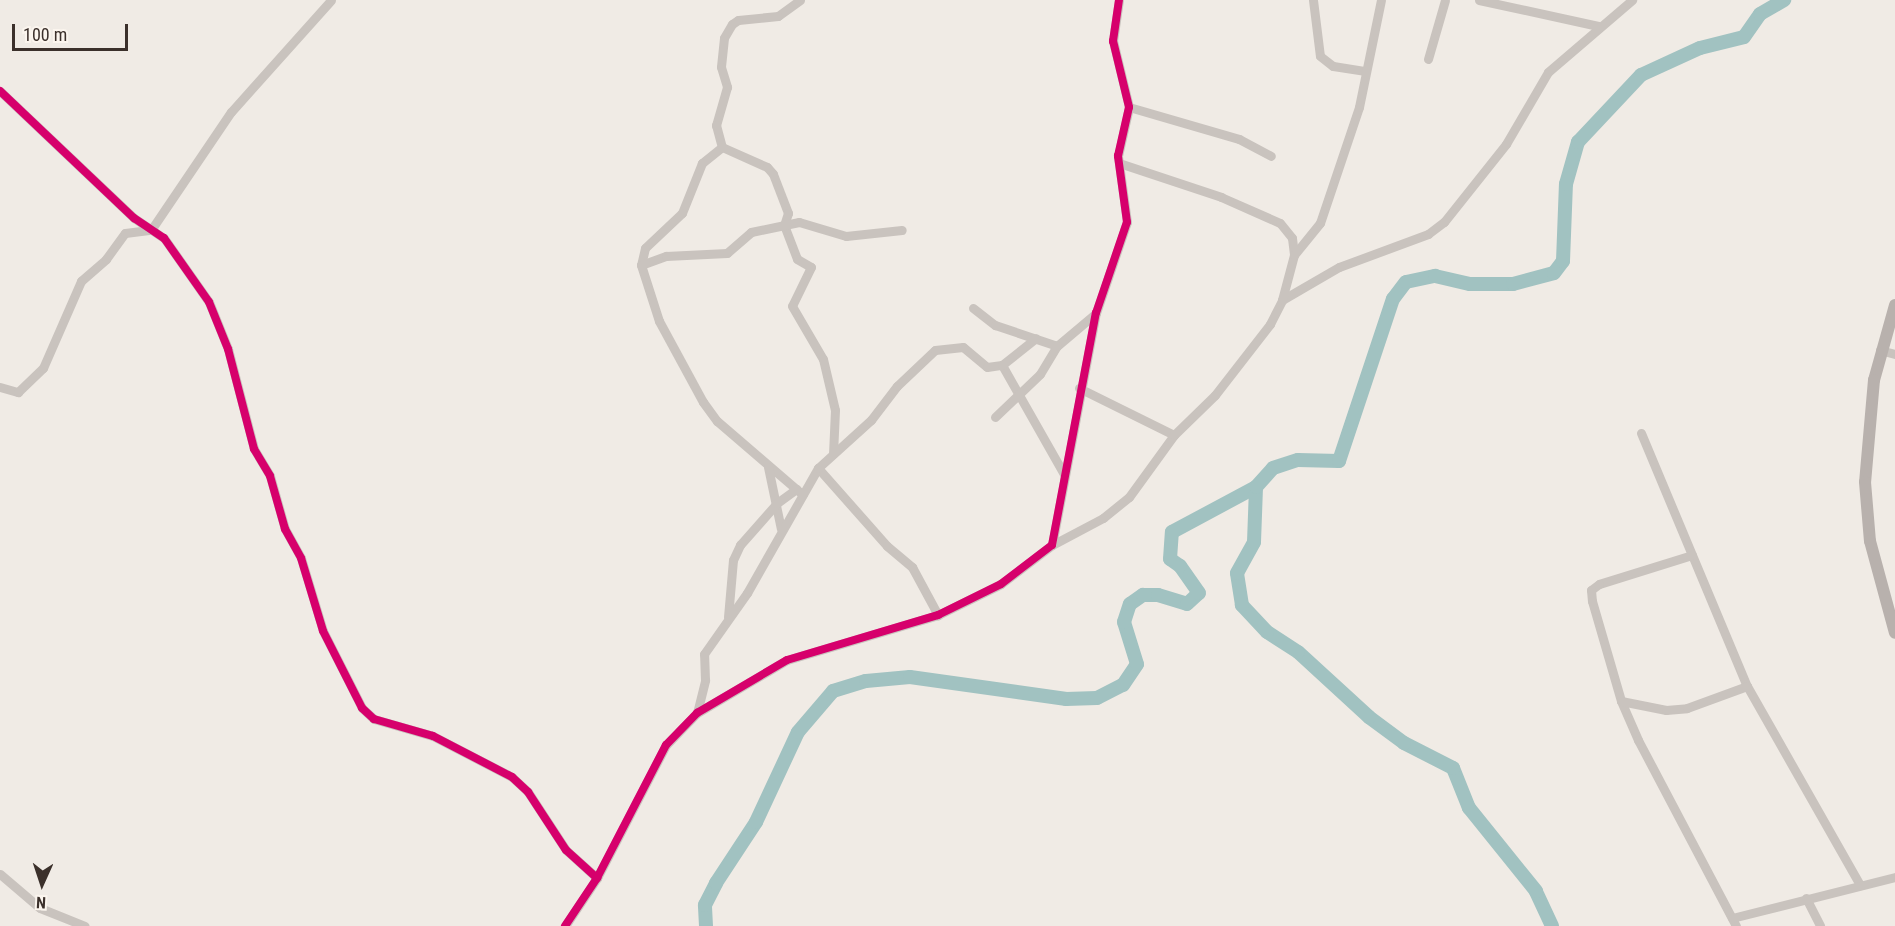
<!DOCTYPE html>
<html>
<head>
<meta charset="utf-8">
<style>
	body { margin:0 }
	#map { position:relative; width:1895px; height:926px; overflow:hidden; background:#f0ebe5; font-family:"Roboto Condensed",sans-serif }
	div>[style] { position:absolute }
	.river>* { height:14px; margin:-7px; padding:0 7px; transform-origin:7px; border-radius:7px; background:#a1c2c1 }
	.minor>* { height:9px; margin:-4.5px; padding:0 4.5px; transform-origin:4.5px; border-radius:4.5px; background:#c9c3be }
	.major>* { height:12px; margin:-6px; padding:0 6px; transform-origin:6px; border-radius:6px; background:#b8b1ad }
	.cycleway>* { height:8px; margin:-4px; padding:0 4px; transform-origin:4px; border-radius:4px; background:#d6006c }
	span { translate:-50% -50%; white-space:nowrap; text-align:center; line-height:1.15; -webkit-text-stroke:5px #fbf5ee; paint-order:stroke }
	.north { position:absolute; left:12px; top:854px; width:60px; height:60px; -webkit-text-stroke:4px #fbf5ee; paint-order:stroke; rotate:183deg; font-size:16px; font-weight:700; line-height:24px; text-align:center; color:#3b302b }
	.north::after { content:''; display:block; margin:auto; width:21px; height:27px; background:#3b302b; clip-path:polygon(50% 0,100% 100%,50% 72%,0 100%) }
	.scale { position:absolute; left:12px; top:24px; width:116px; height:27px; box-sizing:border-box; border:3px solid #3b302b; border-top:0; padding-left:8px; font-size:18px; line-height:21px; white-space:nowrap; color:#3b302b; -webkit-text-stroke:4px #fbf5ee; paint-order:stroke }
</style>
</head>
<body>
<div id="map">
	<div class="river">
		<div style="left:706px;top:926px;width:21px;rotate:-93deg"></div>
		<div style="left:705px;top:905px;width:25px;rotate:-63deg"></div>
		<div style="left:716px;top:883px;width:73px;rotate:-56.7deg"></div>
		<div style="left:756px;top:822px;width:99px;rotate:-65deg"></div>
		<div style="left:798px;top:732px;width:54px;rotate:-49.5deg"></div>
		<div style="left:833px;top:691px;width:34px;rotate:-17deg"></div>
		<div style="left:866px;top:681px;width:44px;rotate:-5.2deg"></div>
		<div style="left:910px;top:677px;width:158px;rotate:8deg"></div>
		<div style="left:1066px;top:699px;width:31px;rotate:-2deg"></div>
		<div style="left:1097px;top:698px;width:29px;rotate:-27deg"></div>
		<div style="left:1123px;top:685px;width:25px;rotate:-56deg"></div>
		<div style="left:1137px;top:664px;width:44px;rotate:-107.2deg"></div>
		<div style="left:1124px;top:622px;width:19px;rotate:-72deg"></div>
		<div style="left:1130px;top:604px;width:16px;rotate:-35deg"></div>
		<div style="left:1143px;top:595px;width:15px"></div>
		<div style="left:1158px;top:595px;width:30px;rotate:17deg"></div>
		<div style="left:1187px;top:604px;width:16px;rotate:-43deg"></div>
		<div style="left:1199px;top:593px;width:33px;rotate:-125deg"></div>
		<div style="left:1180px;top:566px;width:12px;rotate:-145deg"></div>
		<div style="left:1170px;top:559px;width:27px;rotate:-86deg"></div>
		<div style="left:1172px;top:532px;width:95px;rotate:-28.2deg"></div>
		<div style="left:1552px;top:926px;width:38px;rotate:-115deg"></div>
		<div style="left:1536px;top:891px;width:107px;rotate:-128.9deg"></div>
		<div style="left:1469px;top:808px;width:43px;rotate:-111.8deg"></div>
		<div style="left:1453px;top:768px;width:55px;rotate:-153deg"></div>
		<div style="left:1404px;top:743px;width:44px;rotate:-143.4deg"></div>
		<div style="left:1369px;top:717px;width:96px;rotate:-137.5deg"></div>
		<div style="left:1298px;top:652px;width:37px;rotate:-147deg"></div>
		<div style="left:1267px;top:632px;width:37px;rotate:-133deg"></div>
		<div style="left:1242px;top:605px;width:32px;rotate:-99deg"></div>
		<div style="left:1237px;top:573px;width:35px;rotate:-61deg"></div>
		<div style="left:1254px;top:542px;width:55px;rotate:-87.9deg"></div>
		<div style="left:1256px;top:487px;width:25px;rotate:-48deg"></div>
		<div style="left:1273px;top:468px;width:26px;rotate:-18deg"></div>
		<div style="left:1298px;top:460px;width:41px;rotate:1.4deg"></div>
		<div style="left:1339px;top:461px;width:171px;rotate:-71.6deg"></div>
		<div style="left:1393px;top:299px;width:21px;rotate:-53deg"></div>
		<div style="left:1406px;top:282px;width:30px;rotate:-12deg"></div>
		<div style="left:1435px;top:276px;width:36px;rotate:13deg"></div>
		<div style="left:1470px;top:284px;width:43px"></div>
		<div style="left:1513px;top:284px;width:42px;rotate:-15deg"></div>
		<div style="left:1554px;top:273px;width:15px;rotate:-53deg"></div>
		<div style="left:1563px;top:261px;width:77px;rotate:-87.8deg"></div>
		<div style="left:1566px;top:184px;width:44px;rotate:-74.1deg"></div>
		<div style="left:1578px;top:142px;width:92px;rotate:-46.8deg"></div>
		<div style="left:1641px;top:75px;width:65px;rotate:-24.6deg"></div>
		<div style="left:1700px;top:48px;width:45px;rotate:-14deg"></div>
		<div style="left:1744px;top:37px;width:28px;rotate:-55deg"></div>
		<div style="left:1760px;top:14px;width:28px;rotate:-30deg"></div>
	</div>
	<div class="minor">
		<div style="left:800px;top:0;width:27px;rotate:144deg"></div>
		<div style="left:778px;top:16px;width:40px;rotate:174.3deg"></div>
		<div style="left:738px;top:20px;width:7px;rotate:146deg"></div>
		<div style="left:732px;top:24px;width:16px;rotate:120deg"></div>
		<div style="left:724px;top:38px;width:29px;rotate:96deg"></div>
		<div style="left:721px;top:67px;width:21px;rotate:73deg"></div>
		<div style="left:727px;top:87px;width:40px;rotate:106deg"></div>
		<div style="left:716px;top:125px;width:23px;rotate:75deg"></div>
		<div style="left:722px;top:147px;width:26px;rotate:141deg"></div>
		<div style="left:702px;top:163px;width:54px;rotate:111.8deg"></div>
		<div style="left:682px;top:213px;width:51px;rotate:136.6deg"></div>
		<div style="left:645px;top:248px;width:17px;rotate:103deg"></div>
		<div style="left:641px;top:265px;width:59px;rotate:72.2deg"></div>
		<div style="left:659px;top:321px;width:92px;rotate:61.5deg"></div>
		<div style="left:703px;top:402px;width:24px;rotate:54deg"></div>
		<div style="left:717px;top:421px;width:113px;rotate:40.7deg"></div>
		<div style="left:1313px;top:0;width:56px;rotate:82.9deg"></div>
		<div style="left:1320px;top:56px;width:16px;rotate:38deg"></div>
		<div style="left:1333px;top:66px;width:33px;rotate:9deg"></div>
		<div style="left:1479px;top:0;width:122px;rotate:12.3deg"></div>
		<div style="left:1428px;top:59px;width:61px;rotate:-73.9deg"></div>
		<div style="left:0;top:91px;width:185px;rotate:43.5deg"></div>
		<div style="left:134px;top:218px;width:36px;rotate:34deg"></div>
		<div style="left:164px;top:238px;width:78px;rotate:54.9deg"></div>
		<div style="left:209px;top:302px;width:51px;rotate:68deg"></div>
		<div style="left:228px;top:349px;width:103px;rotate:75.4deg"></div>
		<div style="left:254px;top:449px;width:31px;rotate:59deg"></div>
		<div style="left:270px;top:476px;width:55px;rotate:74.2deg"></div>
		<div style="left:285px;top:529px;width:33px;rotate:61deg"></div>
		<div style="left:301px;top:558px;width:76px;rotate:73.2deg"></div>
		<div style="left:323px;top:631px;width:86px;rotate:63.1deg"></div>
		<div style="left:362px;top:708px;width:16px;rotate:43deg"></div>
		<div style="left:374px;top:719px;width:61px;rotate:16.1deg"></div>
		<div style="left:433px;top:736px;width:89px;rotate:27.4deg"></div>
		<div style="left:512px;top:777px;width:22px;rotate:43deg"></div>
		<div style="left:528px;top:792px;width:69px;rotate:56.8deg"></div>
		<div style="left:566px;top:850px;width:42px;rotate:42.1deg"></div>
		<div style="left:1129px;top:107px;width:115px;rotate:16.2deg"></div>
		<div style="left:1239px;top:139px;width:36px;rotate:28deg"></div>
		<div style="left:722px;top:147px;width:49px;rotate:24deg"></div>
		<div style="left:767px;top:167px;width:9px;rotate:49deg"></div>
		<div style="left:773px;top:174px;width:42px;rotate:69deg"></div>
		<div style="left:788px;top:213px;width:13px;rotate:108deg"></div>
		<div style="left:784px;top:225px;width:36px;rotate:69deg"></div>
		<div style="left:797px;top:259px;width:16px;rotate:30deg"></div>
		<div style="left:811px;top:267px;width:43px;rotate:116deg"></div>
		<div style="left:792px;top:306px;width:61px;rotate:59.7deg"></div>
		<div style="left:823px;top:359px;width:52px;rotate:76.8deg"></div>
		<div style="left:835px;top:410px;width:44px;rotate:92.6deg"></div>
		<div style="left:1119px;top:163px;width:108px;rotate:18.4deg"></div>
		<div style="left:1221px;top:197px;width:64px;rotate:23.8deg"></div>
		<div style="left:1280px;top:223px;width:19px;rotate:51deg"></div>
		<div style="left:1292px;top:238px;width:17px;rotate:83deg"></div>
		<div style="left:641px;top:265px;width:27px;rotate:-20deg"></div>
		<div style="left:666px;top:256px;width:61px;rotate:-2.8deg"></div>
		<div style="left:727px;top:253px;width:32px;rotate:-41deg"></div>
		<div style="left:751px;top:232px;width:49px;rotate:-11.8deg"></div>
		<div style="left:799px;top:222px;width:49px;rotate:16.6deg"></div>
		<div style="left:846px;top:236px;width:56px;rotate:-6.1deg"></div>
		<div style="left:1282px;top:300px;width:66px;rotate:-30.1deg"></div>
		<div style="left:1339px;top:267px;width:95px;rotate:-20.3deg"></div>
		<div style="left:1428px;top:234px;width:20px;rotate:-37deg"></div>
		<div style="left:1444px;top:222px;width:100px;rotate:-51.5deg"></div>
		<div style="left:1506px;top:144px;width:83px;rotate:-59.7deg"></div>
		<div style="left:1548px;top:72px;width:111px;rotate:-40.6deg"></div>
		<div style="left:973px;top:308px;width:28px;rotate:38deg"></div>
		<div style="left:995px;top:325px;width:65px;rotate:18.7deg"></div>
		<div style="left:1057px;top:346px;width:51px;rotate:-40.2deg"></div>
		<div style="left:1880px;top:350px;width:16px;rotate:15deg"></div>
		<div style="left:1002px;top:365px;width:125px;rotate:60.4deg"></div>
		<div style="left:0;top:387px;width:19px;rotate:16deg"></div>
		<div style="left:18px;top:392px;width:35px;rotate:-44deg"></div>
		<div style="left:43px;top:368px;width:95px;rotate:-66.4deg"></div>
		<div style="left:81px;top:281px;width:33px;rotate:-41deg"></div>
		<div style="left:106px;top:259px;width:32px;rotate:-54deg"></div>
		<div style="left:125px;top:233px;width:26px;rotate:-7deg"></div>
		<div style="left:151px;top:230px;width:143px;rotate:-55.9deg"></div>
		<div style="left:231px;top:112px;width:150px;rotate:-48.2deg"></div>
		<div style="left:1079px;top:388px;width:106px;rotate:26.3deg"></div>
		<div style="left:995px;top:417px;width:62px;rotate:-43.7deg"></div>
		<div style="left:1040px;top:374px;width:33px;rotate:-59deg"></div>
		<div style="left:1641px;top:433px;width:274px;rotate:67.3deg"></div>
		<div style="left:1747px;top:686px;width:229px;rotate:60.4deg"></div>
		<div style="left:768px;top:467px;width:63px;rotate:78.2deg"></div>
		<div style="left:818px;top:468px;width:104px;rotate:48.5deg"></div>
		<div style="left:887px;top:546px;width:33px;rotate:40deg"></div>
		<div style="left:912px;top:567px;width:55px;rotate:61.6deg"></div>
		<div style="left:1052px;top:545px;width:58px;rotate:-27.9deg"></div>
		<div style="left:1103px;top:518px;width:33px;rotate:-39deg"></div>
		<div style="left:1129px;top:497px;width:77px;rotate:-54deg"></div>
		<div style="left:1174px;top:435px;width:57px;rotate:-44.3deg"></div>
		<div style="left:1215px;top:395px;width:90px;rotate:-52.2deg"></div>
		<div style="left:1270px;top:324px;width:27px;rotate:-63deg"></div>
		<div style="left:1282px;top:300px;width:47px;rotate:-75.1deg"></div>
		<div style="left:1294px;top:255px;width:41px;rotate:-50.9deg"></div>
		<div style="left:1320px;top:223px;width:122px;rotate:-71.4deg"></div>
		<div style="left:1359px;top:107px;width:109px;rotate:-78.4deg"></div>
		<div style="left:1692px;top:555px;width:97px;rotate:162.7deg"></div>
		<div style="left:1599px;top:584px;width:10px;rotate:143deg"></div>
		<div style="left:1591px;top:590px;width:11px;rotate:85deg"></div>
		<div style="left:1592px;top:601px;width:104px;rotate:73.8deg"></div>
		<div style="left:1621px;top:701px;width:43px;rotate:66.4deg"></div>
		<div style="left:1638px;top:740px;width:210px;rotate:62.2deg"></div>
		<div style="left:728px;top:617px;width:57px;rotate:-85deg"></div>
		<div style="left:733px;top:560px;width:17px;rotate:-65deg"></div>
		<div style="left:740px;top:545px;width:56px;rotate:-48.6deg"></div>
		<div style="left:777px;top:503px;width:24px;rotate:-36deg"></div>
		<div style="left:1621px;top:701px;width:46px;rotate:11.3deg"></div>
		<div style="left:1666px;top:710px;width:21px;rotate:-5deg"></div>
		<div style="left:1687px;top:708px;width:64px;rotate:-20.1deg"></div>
		<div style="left:697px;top:713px;width:34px;rotate:-76deg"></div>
		<div style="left:705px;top:680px;width:26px;rotate:-92deg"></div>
		<div style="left:704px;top:654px;width:75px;rotate:-54.8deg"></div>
		<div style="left:747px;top:593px;width:144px;rotate:-60.4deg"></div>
		<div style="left:818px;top:468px;width:72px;rotate:-42.2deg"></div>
		<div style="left:871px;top:420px;width:43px;rotate:-52.6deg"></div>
		<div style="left:897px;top:386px;width:52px;rotate:-43.5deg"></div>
		<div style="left:935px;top:350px;width:28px;rotate:-6deg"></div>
		<div style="left:963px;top:347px;width:31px;rotate:40deg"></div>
		<div style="left:987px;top:367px;width:15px;rotate:-8deg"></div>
		<div style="left:1002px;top:365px;width:43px;rotate:-38.5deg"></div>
		<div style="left:0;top:874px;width:52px;rotate:40.4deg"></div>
		<div style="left:40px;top:908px;width:48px;rotate:21.8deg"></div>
		<div style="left:1806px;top:898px;width:31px;rotate:63deg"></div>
		<div style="left:1732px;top:918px;width:168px;rotate:-14.1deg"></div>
		<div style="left:565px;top:926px;width:58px;rotate:-56.3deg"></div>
		<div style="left:597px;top:878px;width:150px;rotate:-62.6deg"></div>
		<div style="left:666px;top:745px;width:45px;rotate:-45.9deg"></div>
		<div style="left:697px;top:713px;width:104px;rotate:-30.5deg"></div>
		<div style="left:787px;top:660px;width:158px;rotate:-16.6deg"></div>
		<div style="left:938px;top:615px;width:70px;rotate:-26.2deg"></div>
		<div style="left:1001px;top:584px;width:64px;rotate:-37.4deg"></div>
		<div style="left:1052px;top:545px;width:236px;rotate:-79.3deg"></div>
		<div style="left:1096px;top:313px;width:96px;rotate:-71.2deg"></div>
		<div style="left:1127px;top:222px;width:67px;rotate:-97.8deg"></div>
		<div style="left:1118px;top:156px;width:50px;rotate:-77.3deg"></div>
		<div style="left:1129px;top:107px;width:68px;rotate:-103.6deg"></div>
		<div style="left:1113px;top:41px;width:41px;rotate:-81.7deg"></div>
	</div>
	<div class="major">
		<div style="left:1895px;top:305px;width:78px;rotate:105.6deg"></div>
		<div style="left:1874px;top:380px;width:102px;rotate:95deg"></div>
		<div style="left:1865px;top:482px;width:59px;rotate:85.2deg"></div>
		<div style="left:1870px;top:541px;width:95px;rotate:74.8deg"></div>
	</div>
	<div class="cycleway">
		<div style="left:0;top:91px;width:185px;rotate:43.5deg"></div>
		<div style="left:134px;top:218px;width:36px;rotate:34deg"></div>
		<div style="left:164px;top:238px;width:78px;rotate:54.9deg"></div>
		<div style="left:209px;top:302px;width:51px;rotate:68deg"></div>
		<div style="left:228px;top:349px;width:103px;rotate:75.4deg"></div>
		<div style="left:254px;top:449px;width:31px;rotate:59deg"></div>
		<div style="left:270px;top:476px;width:55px;rotate:74.2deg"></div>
		<div style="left:285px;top:529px;width:33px;rotate:61deg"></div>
		<div style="left:301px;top:558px;width:76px;rotate:73.2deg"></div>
		<div style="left:323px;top:631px;width:86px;rotate:63.1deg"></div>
		<div style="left:362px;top:708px;width:16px;rotate:43deg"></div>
		<div style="left:374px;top:719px;width:61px;rotate:16.1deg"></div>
		<div style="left:433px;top:736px;width:89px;rotate:27.4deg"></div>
		<div style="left:512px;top:777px;width:22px;rotate:43deg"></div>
		<div style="left:528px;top:792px;width:69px;rotate:56.8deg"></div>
		<div style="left:566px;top:850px;width:42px;rotate:42.1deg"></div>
		<div style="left:565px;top:926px;width:58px;rotate:-56.3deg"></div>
		<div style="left:597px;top:878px;width:150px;rotate:-62.6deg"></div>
		<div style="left:666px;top:745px;width:45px;rotate:-45.9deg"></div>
		<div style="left:697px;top:713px;width:104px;rotate:-30.5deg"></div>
		<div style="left:787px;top:660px;width:158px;rotate:-16.6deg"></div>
		<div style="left:938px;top:615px;width:70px;rotate:-26.2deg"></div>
		<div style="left:1001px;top:584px;width:64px;rotate:-37.4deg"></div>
		<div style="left:1052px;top:545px;width:236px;rotate:-79.3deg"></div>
		<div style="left:1096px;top:313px;width:96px;rotate:-71.2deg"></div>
		<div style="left:1127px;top:222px;width:67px;rotate:-97.8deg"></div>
		<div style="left:1118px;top:156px;width:50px;rotate:-77.3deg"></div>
		<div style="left:1129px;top:107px;width:68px;rotate:-103.6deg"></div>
		<div style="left:1113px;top:41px;width:41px;rotate:-81.7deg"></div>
	</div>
	<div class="north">N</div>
	<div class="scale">100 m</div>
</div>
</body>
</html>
